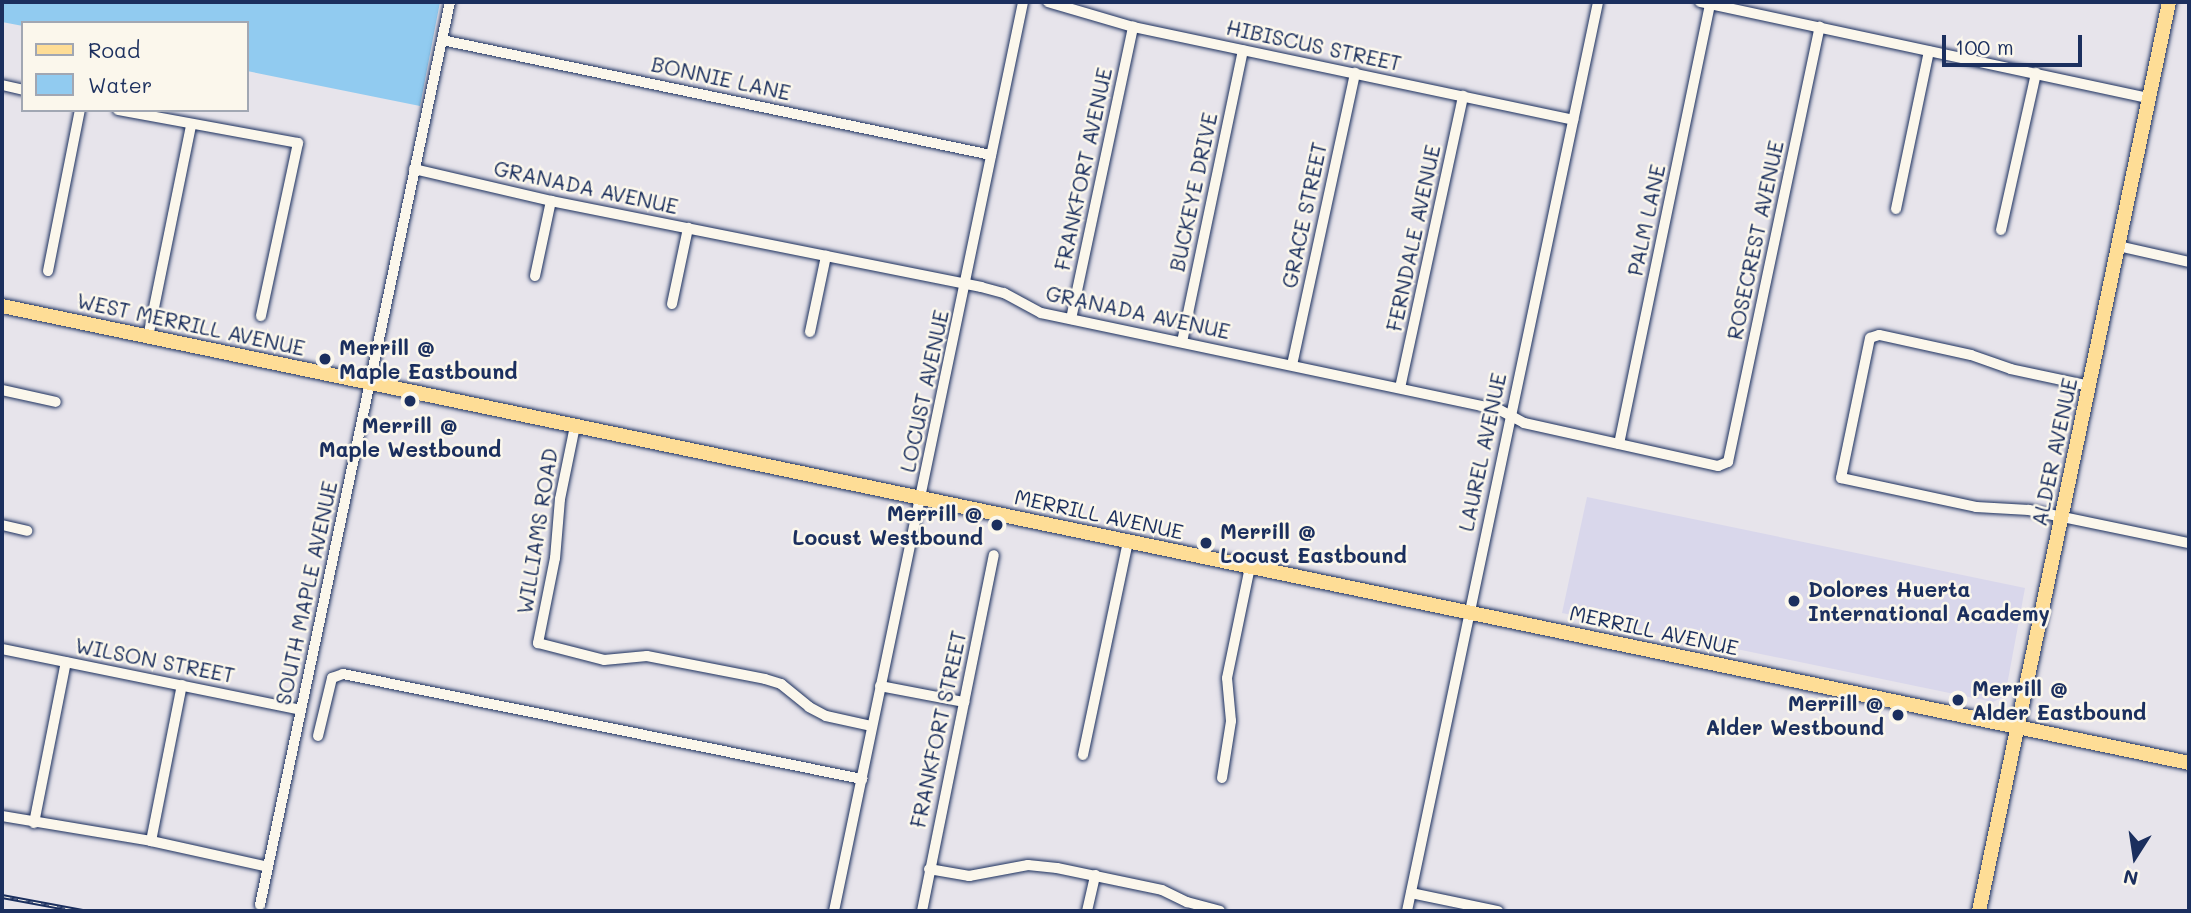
<!DOCTYPE html>
<html>
<head>
<meta charset="utf-8">
<style>
	body { margin:0 }
	#map { position:relative; width:2191px; height:913px; overflow:hidden; background:#e7e4eb; font-family:Mali,sans-serif }
	div>[style] { position:absolute }
	.built>* { inset:0; background:#d9d7eb }
	.water>* { inset:0; background:#91cbf0 }
	.roads { filter:drop-shadow(0 0 2px #1b2f5e) drop-shadow(0 0 2px #1b2f5e) }
	.minor>* { height:10px; margin:-5px; padding:0 5px; transform-origin:5px; border-radius:5px; background:#fbf7ec }
	.major>* { height:14px; margin:-7px; padding:0 7px; transform-origin:7px; border-radius:7px; background:#fedd96 }
	.rail>* { height:5px; margin-top:-2.5px; transform-origin:0; background:repeating-linear-gradient(90deg,#fbf7ec 0 8px,#1b2f5e 0 16px); box-sizing:border-box; border-block:2px solid #1b2f5e }
	.dots>* { width:19px; height:19px; translate:-50% -50%; box-sizing:border-box; border:4px solid #fbf7ec; border-radius:50% }
	span { translate:-50% -50%; white-space:nowrap; text-align:center; line-height:1.15; -webkit-text-stroke:5px #fbf7ec; paint-order:stroke }
	.street-label { font-size:21px; color:#1b2f5e }
	.poi-label { font-size:21px; color:#1b2f5e; font-weight:700 }
	.left { translate:0 -50%; text-align:left }
	.right { translate:-100% -50%; text-align:right }
	.frame { position:absolute; inset:0; border:4px solid #1b2f5e; pointer-events:none }
	.legend { position:absolute; left:21px; top:21px; width:228px; height:91px; box-sizing:border-box; background:#fbf7ec; border:2px solid #a1a7b3; margin:0; padding:9px 12px; list-style:none; font-size:21px; color:#1b2f5e }
	.legend li { display:flex; align-items:center; gap:14px; height:35px }
	.legend b { width:35px; border:2px solid #a1a7b3 }
	.north { position:absolute; left:2100px; top:822px; width:70px; height:70px; -webkit-text-stroke:5px #fbf7ec; paint-order:stroke; rotate:192deg; font-size:19px; font-weight:700; line-height:28px; text-align:center; color:#1b2f5e }
	.north::after { content:''; display:block; margin:auto; width:24px; height:32px; background:#1b2f5e; clip-path:polygon(50% 0,100% 100%,50% 72%,0 100%) }
	.scale { position:absolute; left:1942px; top:35px; width:140px; height:32px; box-sizing:border-box; border:4px solid #1b2f5e; border-top:0; padding-left:9px; font-size:21px; line-height:24px; white-space:nowrap; color:#1b2f5e; -webkit-text-stroke:5px #fbf7ec; paint-order:stroke }
</style>
</head>
<body>
<div id="map">
	<div class="built">
		<div style="clip-path:polygon(1587px 497px,2025px 588px,2005px 696px,1993px 702px,1562px 613px)"></div>
	</div>
	<div class="water">
		<div style="clip-path:polygon(2px 2px,440px 2px,420px 106px,247px 71px,247px 23px,23px 23px,23px 26px,2px 22px)"></div>
	</div>
	<div class="roads">
		<div class="minor">
			<div style="left:1048px;top:2px;width:89px;rotate:16.4deg"></div>
			<div style="left:1133px;top:27px;width:450px;rotate:11.9deg"></div>
			<div style="left:1700px;top:2px;width:459px;rotate:12.1deg"></div>
			<div style="left:442px;top:40px;width:561px;rotate:11.83deg"></div>
			<div style="left:2px;top:85px;width:22px;rotate:13deg"></div>
			<div style="left:118px;top:110px;width:183px;rotate:10.4deg"></div>
			<div style="left:298px;top:143px;width:177px;rotate:102.1deg"></div>
			<div style="left:414px;top:169px;width:141px;rotate:13.1deg"></div>
			<div style="left:551px;top:201px;width:439px;rotate:11.3deg"></div>
			<div style="left:981px;top:287px;width:24px;rotate:15deg"></div>
			<div style="left:1004px;top:293px;width:42px;rotate:28.4deg"></div>
			<div style="left:1041px;top:313px;width:467px;rotate:11.9deg"></div>
			<div style="left:1498px;top:409px;width:30px;rotate:28deg"></div>
			<div style="left:1524px;top:423px;width:199px;rotate:12.5deg"></div>
			<div style="left:1718px;top:466px;width:11px;rotate:-22deg"></div>
			<div style="left:1728px;top:462px;width:445px;rotate:-78.1deg"></div>
			<div style="left:1896px;top:209px;width:161px;rotate:-78.2deg"></div>
			<div style="left:2001px;top:230px;width:161px;rotate:-77.4deg"></div>
			<div style="left:2118px;top:246px;width:73px;rotate:12.7deg"></div>
			<div style="left:48px;top:271px;width:164px;rotate:-78.8deg"></div>
			<div style="left:535px;top:276px;width:77px;rotate:-78deg"></div>
			<div style="left:672px;top:304px;width:78px;rotate:-78.1deg"></div>
			<div style="left:1071px;top:319px;width:299px;rotate:-78deg"></div>
			<div style="left:810px;top:332px;width:78px;rotate:-78.1deg"></div>
			<div style="left:148px;top:337px;width:216px;rotate:-78.5deg"></div>
			<div style="left:1182px;top:342px;width:298px;rotate:-78.2deg"></div>
			<div style="left:1292px;top:365px;width:299px;rotate:-77.8deg"></div>
			<div style="left:2090px;top:386px;width:81px;rotate:-167.9deg"></div>
			<div style="left:2011px;top:369px;width:42px;rotate:-160.7deg"></div>
			<div style="left:1971px;top:355px;width:94px;rotate:-167.7deg"></div>
			<div style="left:1879px;top:335px;width:9px;rotate:162deg"></div>
			<div style="left:1870px;top:338px;width:143px;rotate:101.7deg"></div>
			<div style="left:1841px;top:478px;width:138px;rotate:12.1deg"></div>
			<div style="left:1976px;top:507px;width:53px;rotate:3.2deg"></div>
			<div style="left:2029px;top:510px;width:163px;rotate:11.7deg"></div>
			<div style="left:1400px;top:388px;width:299px;rotate:-77.8deg"></div>
			<div style="left:2px;top:390px;width:55px;rotate:12.5deg"></div>
			<div style="left:575px;top:426px;width:75px;rotate:101.6deg"></div>
			<div style="left:560px;top:499px;width:59px;rotate:94.8deg"></div>
			<div style="left:555px;top:558px;width:87px;rotate:101.3deg"></div>
			<div style="left:538px;top:643px;width:68px;rotate:14.4deg"></div>
			<div style="left:604px;top:660px;width:43px;rotate:-5.3deg"></div>
			<div style="left:647px;top:656px;width:120px;rotate:11deg"></div>
			<div style="left:765px;top:679px;width:17px;rotate:17deg"></div>
			<div style="left:781px;top:684px;width:36px;rotate:39deg"></div>
			<div style="left:809px;top:707px;width:19px;rotate:28deg"></div>
			<div style="left:826px;top:716px;width:47px;rotate:12.3deg"></div>
			<div style="left:1619px;top:444px;width:449px;rotate:-78.3deg"></div>
			<div style="left:2px;top:525px;width:26px;rotate:13deg"></div>
			<div style="left:2px;top:649px;width:305px;rotate:11.5deg"></div>
			<div style="left:880px;top:686px;width:86px;rotate:10.8deg"></div>
			<div style="left:318px;top:736px;width:60px;rotate:-76.4deg"></div>
			<div style="left:332px;top:678px;width:12px;rotate:-20deg"></div>
			<div style="left:343px;top:674px;width:530px;rotate:11.44deg"></div>
			<div style="left:1083px;top:755px;width:218px;rotate:-78.1deg"></div>
			<div style="left:1222px;top:778px;width:58px;rotate:-81deg"></div>
			<div style="left:1231px;top:721px;width:43px;rotate:-95.3deg"></div>
			<div style="left:1227px;top:678px;width:113px;rotate:-78.3deg"></div>
			<div style="left:2px;top:816px;width:151px;rotate:9.5deg"></div>
			<div style="left:151px;top:841px;width:120px;rotate:12.5deg"></div>
			<div style="left:34px;top:823px;width:164px;rotate:-78.8deg"></div>
			<div style="left:151px;top:841px;width:159px;rotate:-78.8deg"></div>
			<div style="left:929px;top:869px;width:41px;rotate:9.9deg"></div>
			<div style="left:969px;top:876px;width:60px;rotate:-10.6deg"></div>
			<div style="left:1028px;top:865px;width:29px;rotate:6deg"></div>
			<div style="left:1057px;top:868px;width:107px;rotate:11.8deg"></div>
			<div style="left:1162px;top:890px;width:28px;rotate:26deg"></div>
			<div style="left:1187px;top:902px;width:34px;rotate:15deg"></div>
			<div style="left:1411px;top:893px;width:89px;rotate:11.7deg"></div>
			<div style="left:260px;top:905px;width:923px;rotate:-78.12deg"></div>
			<div style="left:834px;top:911px;width:928px;rotate:-78.25deg"></div>
			<div style="left:922px;top:911px;width:363px;rotate:-78.6deg"></div>
			<div style="left:1087px;top:911px;width:37px;rotate:-77deg"></div>
			<div style="left:1407px;top:911px;width:929px;rotate:-78.13deg"></div>
		</div>
		<div class="major">
			<div style="left:2px;top:306px;width:2234px;rotate:11.8deg"></div>
			<div style="left:1979px;top:911px;width:929px;rotate:-78.19deg"></div>
		</div>
	</div>
	<div class="rail">
		<div style="left:2px;top:896px;width:82px;rotate:10.5deg"></div>
	</div>
	<div class="dots">
		<div style="left:325px;top:359px;background:#1b2f5e"></div>
		<div style="left:410px;top:401px;background:#1b2f5e"></div>
		<div style="left:997px;top:525px;background:#1b2f5e"></div>
		<div style="left:1206px;top:543px;background:#1b2f5e"></div>
		<div style="left:1794px;top:601px;background:#1b2f5e"></div>
		<div style="left:1958px;top:700px;background:#1b2f5e"></div>
		<div style="left:1898px;top:715px;background:#1b2f5e"></div>
	</div>
	<div class="street-label">
		<span style="left:1314px;top:45px;rotate:12deg">HIBISCUS STREET</span>
		<span style="left:721px;top:78px;rotate:12deg">BONNIE LANE</span>
		<span style="left:1083px;top:169px;rotate:-78deg">FRANKFORT AVENUE</span>
		<span style="left:586px;top:187px;rotate:12deg">GRANADA AVENUE</span>
		<span style="left:1193px;top:192px;rotate:-78deg">BUCKEYE DRIVE</span>
		<span style="left:1304px;top:215px;rotate:-78deg">GRACE STREET</span>
		<span style="left:1646px;top:220px;rotate:-78deg">PALM LANE</span>
		<span style="left:1413px;top:238px;rotate:-78deg">FERNDALE AVENUE</span>
		<span style="left:1755px;top:240px;rotate:-78deg">ROSECREST AVENUE</span>
		<span style="left:1138px;top:312px;rotate:12deg">GRANADA AVENUE</span>
		<span style="left:191px;top:324px;rotate:12deg">WEST MERRILL AVENUE</span>
		<span style="left:924px;top:391px;rotate:-78deg">LOCUST AVENUE</span>
		<span style="left:1482px;top:452px;rotate:-78deg">LAUREL AVENUE</span>
		<span style="left:2054px;top:452px;rotate:-78deg">ALDER AVENUE</span>
		<span style="left:1099px;top:514px;rotate:12deg">MERRILL AVENUE</span>
		<span style="left:537px;top:531px;rotate:-81deg">WILLIAMS ROAD</span>
		<span style="left:306px;top:593px;rotate:-78deg">SOUTH MAPLE AVENUE</span>
		<span style="left:1654px;top:630px;rotate:12deg">MERRILL AVENUE</span>
		<span style="left:155px;top:660px;rotate:11deg">WILSON STREET</span>
		<span style="left:938px;top:729px;rotate:-78deg">FRANKFORT STREET</span>
	</div>
	<div class="poi-label">
		<span class="left" style="left:339px;top:359px">Merrill @<br>Maple Eastbound</span>
		<span style="left:410px;top:437px">Merrill @<br>Maple Westbound</span>
		<span class="right" style="left:983px;top:525px">Merrill @<br>Locust Westbound</span>
		<span class="left" style="left:1220px;top:543px">Merrill @<br>Locust Eastbound</span>
		<span class="left" style="left:1808px;top:601px">Dolores Huerta<br>International Academy</span>
		<span class="left" style="left:1972px;top:700px">Merrill @<br>Alder Eastbound</span>
		<span class="right" style="left:1884px;top:715px">Merrill @<br>Alder Westbound</span>
	</div>
	<div class="frame"></div>
	<ul class="legend">
	<li><b style="height:9px;background:#fedd96"></b>Road</li>
	<li><b style="height:19px;background:#91cbf0"></b>Water</li>
	</ul>
	<div class="north">N</div>
	<div class="scale">100 m</div>
</div>
</body>
</html>
